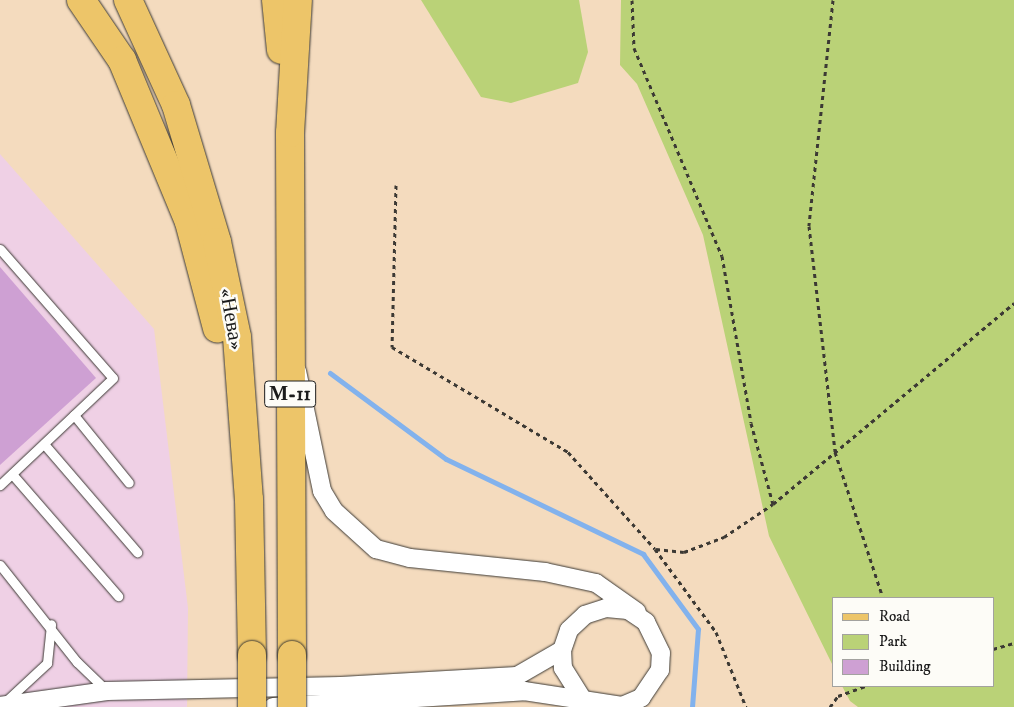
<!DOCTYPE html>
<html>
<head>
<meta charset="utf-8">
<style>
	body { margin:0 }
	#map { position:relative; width:1014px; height:707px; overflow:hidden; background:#f4dbbe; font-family:"IM FELL DW Pica",serif }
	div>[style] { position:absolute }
	.built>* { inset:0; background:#efd0e5 }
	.green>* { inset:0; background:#bad277 }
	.stream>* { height:5px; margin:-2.5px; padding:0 2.5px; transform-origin:2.5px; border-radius:2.5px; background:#82b2ed }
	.building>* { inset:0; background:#cea0d3 }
	.path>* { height:3px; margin-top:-1.5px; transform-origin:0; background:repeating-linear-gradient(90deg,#3c3934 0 4px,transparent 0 8px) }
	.roads { filter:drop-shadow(0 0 1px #3c3934) drop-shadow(0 0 1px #3c3934) }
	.service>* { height:9px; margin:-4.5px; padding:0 4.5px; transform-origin:4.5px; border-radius:4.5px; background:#fff }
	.minor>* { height:18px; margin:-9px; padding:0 9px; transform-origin:9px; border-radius:9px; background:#fff }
	.primary>* { height:28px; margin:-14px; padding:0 14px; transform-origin:14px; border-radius:14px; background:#edc569 }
	.bridges { filter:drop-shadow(0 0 1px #3c3934) drop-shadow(0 0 1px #3c3934) }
	.primary-bridge>* { height:28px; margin:-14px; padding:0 14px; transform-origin:14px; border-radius:14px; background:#edc569 }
	span { translate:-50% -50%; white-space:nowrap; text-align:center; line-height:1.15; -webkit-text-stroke:5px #fdfcf7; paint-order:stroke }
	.shield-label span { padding:1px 4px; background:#fdfcf7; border:1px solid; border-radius:4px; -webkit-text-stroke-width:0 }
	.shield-label { font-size:20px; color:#1c1c1c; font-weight:700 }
	.street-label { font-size:21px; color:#1c1c1c }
	.legend { position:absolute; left:832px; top:597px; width:162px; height:90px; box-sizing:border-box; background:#fdfcf7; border:1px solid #a3a29f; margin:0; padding:6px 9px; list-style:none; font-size:15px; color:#1c1c1c }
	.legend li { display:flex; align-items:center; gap:10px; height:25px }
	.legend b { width:25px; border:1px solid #a3a29f }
</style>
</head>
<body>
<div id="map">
	<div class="built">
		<div style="clip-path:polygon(0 154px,154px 329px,188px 608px,187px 707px,0 707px)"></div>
	</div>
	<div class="green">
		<div style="clip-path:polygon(421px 0,579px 0,588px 52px,578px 83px,511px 103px,481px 97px)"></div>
		<div style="clip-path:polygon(621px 0,1014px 0,1014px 707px,858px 707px,850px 701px,842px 686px,993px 686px,993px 598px,833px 598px,833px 666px,769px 536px,703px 235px,637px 84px,620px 65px)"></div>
	</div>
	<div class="stream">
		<div style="left:330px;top:373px;width:144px;rotate:36.6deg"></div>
		<div style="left:446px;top:459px;width:219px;rotate:25.7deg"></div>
		<div style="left:643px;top:554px;width:93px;rotate:53.7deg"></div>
		<div style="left:698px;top:629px;width:78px;rotate:94.4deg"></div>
	</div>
	<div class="building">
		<div style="clip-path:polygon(0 267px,96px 378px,0 465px)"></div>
	</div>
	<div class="path">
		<div style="left:632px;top:0;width:48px;rotate:87.6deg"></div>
		<div style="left:634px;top:48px;width:226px;rotate:67.1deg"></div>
		<div style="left:722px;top:256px;width:169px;rotate:80.1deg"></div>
		<div style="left:751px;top:423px;width:84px;rotate:74.8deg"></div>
		<div style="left:833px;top:0;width:227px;rotate:96.1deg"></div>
		<div style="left:809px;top:226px;width:227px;rotate:83.4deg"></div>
		<div style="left:835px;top:452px;width:154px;rotate:71.8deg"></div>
		<div style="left:396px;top:185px;width:162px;rotate:91.4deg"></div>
		<div style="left:392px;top:347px;width:205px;rotate:30.8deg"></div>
		<div style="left:568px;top:452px;width:130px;rotate:48.1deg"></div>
		<div style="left:655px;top:549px;width:103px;rotate:53.7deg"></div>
		<div style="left:716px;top:632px;width:81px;rotate:68.2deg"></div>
		<div style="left:656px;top:549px;width:28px;rotate:6deg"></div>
		<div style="left:684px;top:552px;width:43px;rotate:-20.6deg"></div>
		<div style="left:724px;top:537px;width:59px;rotate:-34deg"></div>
		<div style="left:773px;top:504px;width:314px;rotate:-39.8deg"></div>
		<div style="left:993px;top:649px;width:22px;rotate:-16deg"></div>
		<div style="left:830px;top:707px;width:14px;rotate:-54deg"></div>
		<div style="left:838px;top:696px;width:29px;rotate:-20deg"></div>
	</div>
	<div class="roads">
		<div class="service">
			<div style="left:0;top:249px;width:171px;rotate:48.8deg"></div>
			<div style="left:113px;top:378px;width:156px;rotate:136.6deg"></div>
			<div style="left:74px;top:415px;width:87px;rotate:51deg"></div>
			<div style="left:44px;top:444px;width:143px;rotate:49.3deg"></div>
			<div style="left:12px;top:474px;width:162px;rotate:49deg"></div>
			<div style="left:0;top:565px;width:124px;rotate:51.6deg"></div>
			<div style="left:77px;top:662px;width:40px;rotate:44deg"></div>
			<div style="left:4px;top:703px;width:59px;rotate:-42.9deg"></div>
			<div style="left:47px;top:663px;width:39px;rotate:-84deg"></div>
		</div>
		<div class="minor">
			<div style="left:297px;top:371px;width:123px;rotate:78.2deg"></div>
			<div style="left:322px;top:491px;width:23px;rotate:59deg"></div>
			<div style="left:334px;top:511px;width:57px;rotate:42.1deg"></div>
			<div style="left:376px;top:549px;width:35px;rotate:15deg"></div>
			<div style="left:410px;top:558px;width:136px;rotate:5.9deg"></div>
			<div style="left:545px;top:572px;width:52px;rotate:12.2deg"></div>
			<div style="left:596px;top:583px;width:50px;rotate:35.3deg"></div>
			<div style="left:0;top:706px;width:108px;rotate:-8deg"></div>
			<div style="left:107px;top:691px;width:234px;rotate:-1.2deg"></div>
			<div style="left:341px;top:686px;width:176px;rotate:-3.3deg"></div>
			<div style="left:517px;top:676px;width:52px;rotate:-30deg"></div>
			<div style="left:273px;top:707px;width:252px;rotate:-3.6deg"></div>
			<div style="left:524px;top:691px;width:99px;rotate:8.7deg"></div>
			<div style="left:622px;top:706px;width:21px;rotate:-23deg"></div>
			<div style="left:641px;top:698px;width:34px;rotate:-56deg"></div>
			<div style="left:660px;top:670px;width:17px;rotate:-87deg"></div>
			<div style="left:661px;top:653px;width:34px;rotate:-116deg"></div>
			<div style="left:646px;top:622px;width:22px;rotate:-146deg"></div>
			<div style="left:628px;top:610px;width:22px;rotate:-175deg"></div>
			<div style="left:606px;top:608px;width:22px;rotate:162deg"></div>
			<div style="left:585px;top:615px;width:22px;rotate:137deg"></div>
			<div style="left:569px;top:630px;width:21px;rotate:109deg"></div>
			<div style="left:562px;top:650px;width:18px;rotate:87deg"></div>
			<div style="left:563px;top:668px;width:36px;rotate:58deg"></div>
		</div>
		<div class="primary">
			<div style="left:81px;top:0;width:73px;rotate:55.7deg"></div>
			<div style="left:122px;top:60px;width:175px;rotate:67.5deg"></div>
			<div style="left:189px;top:222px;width:110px;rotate:75.2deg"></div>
			<div style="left:128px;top:0;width:115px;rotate:65.4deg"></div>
			<div style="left:176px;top:105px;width:143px;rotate:73.3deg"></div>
			<div style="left:217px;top:242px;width:97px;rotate:78.1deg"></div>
			<div style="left:237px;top:337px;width:162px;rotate:85.8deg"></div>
			<div style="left:249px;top:499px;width:156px;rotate:88.9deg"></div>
			<div style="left:276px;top:0;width:50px;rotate:84.3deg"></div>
			<div style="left:292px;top:655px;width:522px;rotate:-90.22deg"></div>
			<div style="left:290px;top:133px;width:133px;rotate:-86.6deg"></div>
		</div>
	</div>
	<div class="bridges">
		<div class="primary-bridge">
			<div style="left:252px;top:655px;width:52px;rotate:90deg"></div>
			<div style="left:292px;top:655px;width:52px;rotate:90deg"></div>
		</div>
	</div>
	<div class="shield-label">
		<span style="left:290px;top:394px">М-11</span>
	</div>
	<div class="street-label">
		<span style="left:231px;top:319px;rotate:80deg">«Нева»</span>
	</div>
	<ul class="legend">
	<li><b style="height:6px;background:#edc569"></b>Road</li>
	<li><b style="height:14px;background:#bad277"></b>Park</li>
	<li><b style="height:14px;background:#cea0d3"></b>Building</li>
	</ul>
</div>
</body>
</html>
